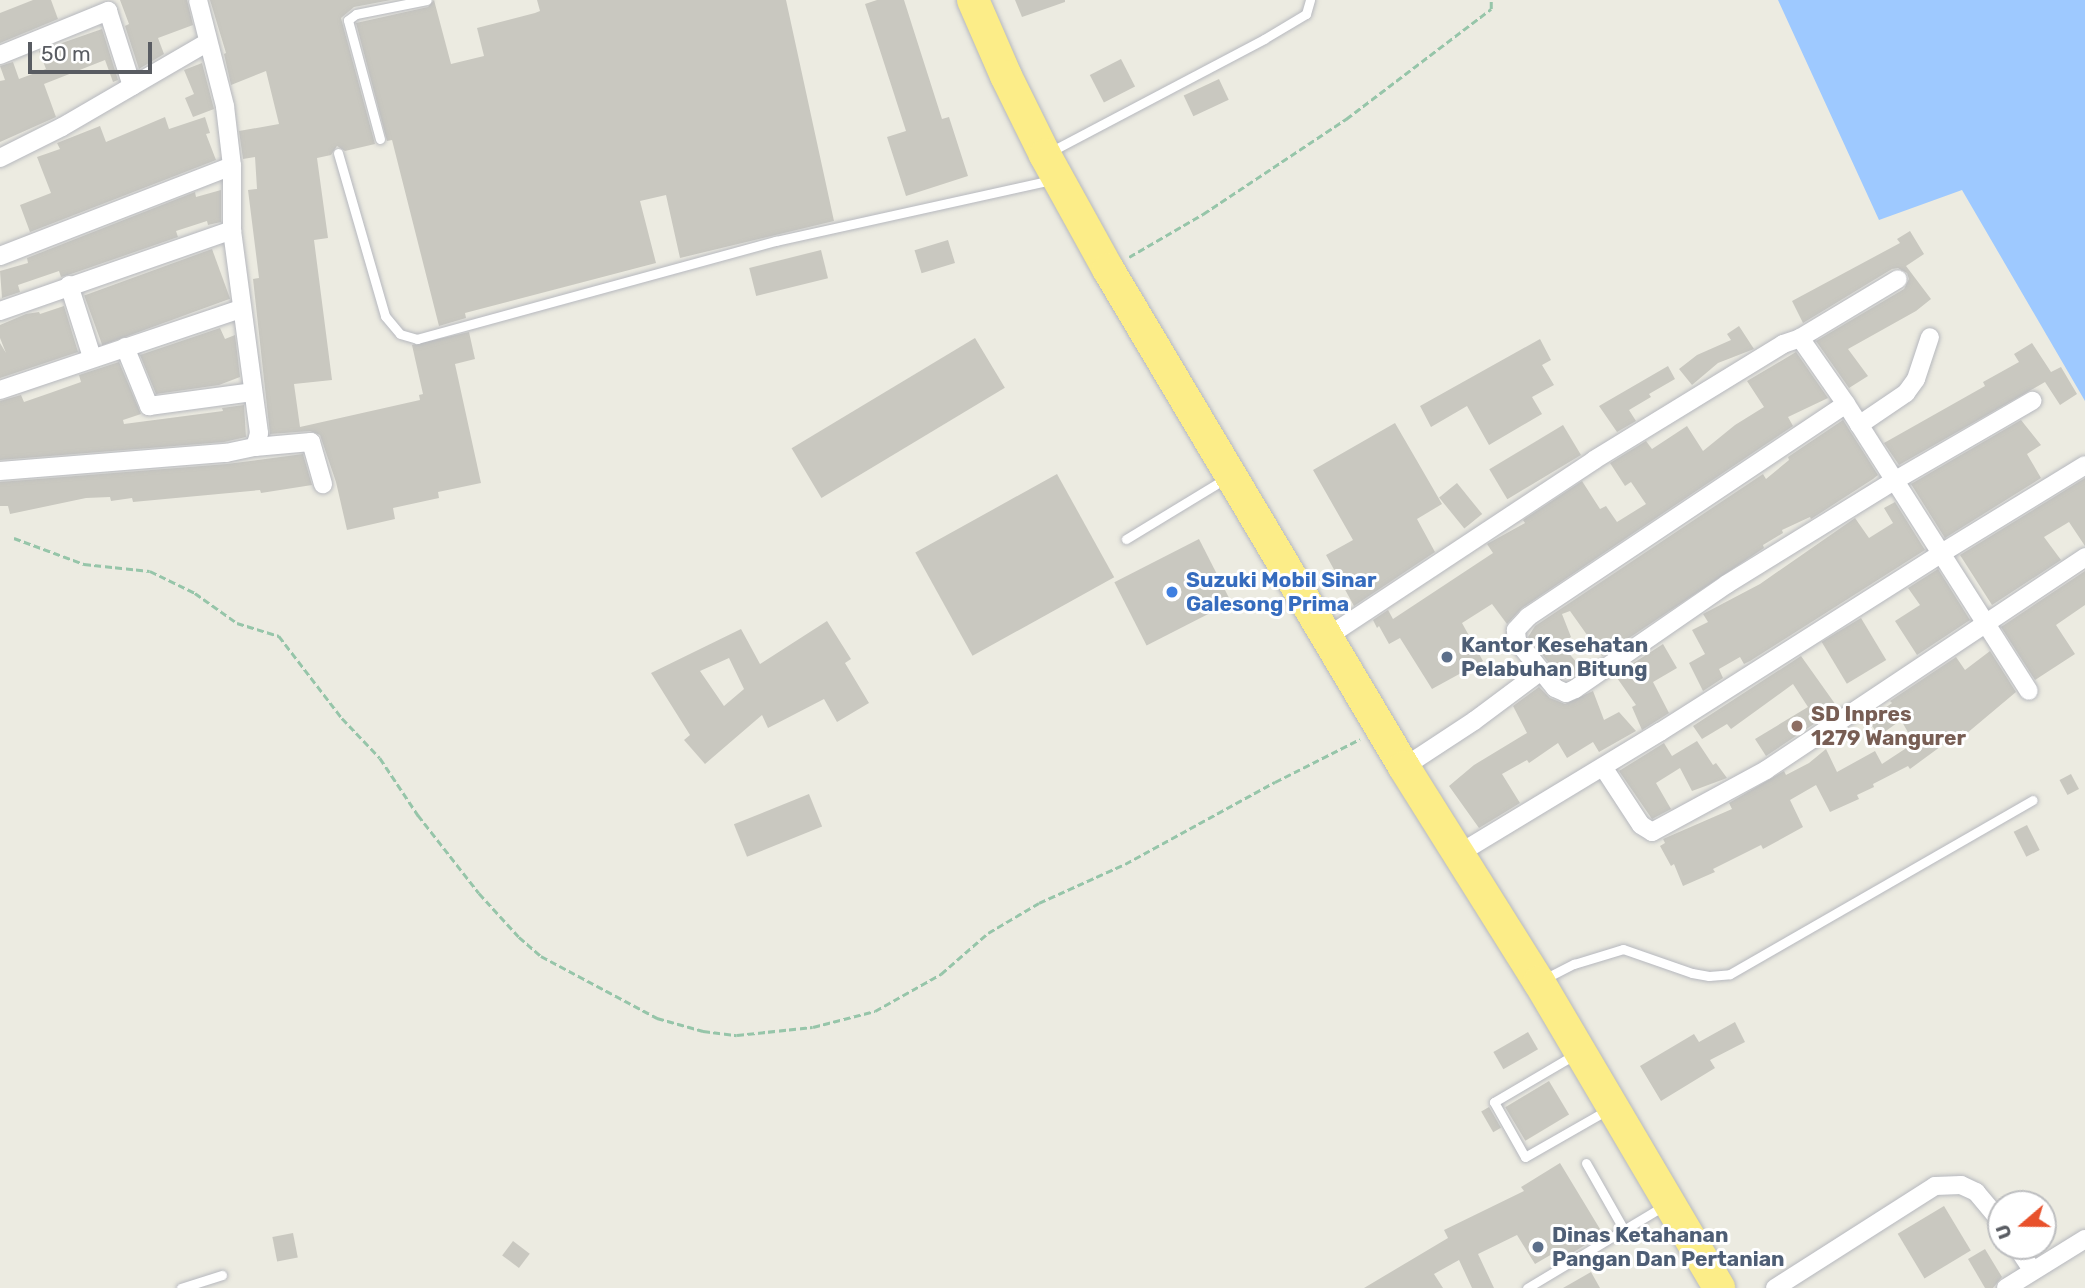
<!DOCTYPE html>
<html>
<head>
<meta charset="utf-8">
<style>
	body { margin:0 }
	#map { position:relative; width:2085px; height:1288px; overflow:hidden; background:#ecebe1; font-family:Rubik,sans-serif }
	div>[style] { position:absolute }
	.water>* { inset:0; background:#9ec9ff }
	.building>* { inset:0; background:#c9c8c0; transform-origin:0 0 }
	.path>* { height:2.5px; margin-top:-1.25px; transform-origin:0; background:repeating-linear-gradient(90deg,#96c5a9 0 7px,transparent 0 10.5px) }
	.roads { filter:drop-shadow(0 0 2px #b6b8be) drop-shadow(0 0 2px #b6b8be) }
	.lane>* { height:9px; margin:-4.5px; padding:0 4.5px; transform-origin:4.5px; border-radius:4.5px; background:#fff }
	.street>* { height:18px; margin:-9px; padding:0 9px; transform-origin:9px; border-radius:9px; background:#fff }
	.highway>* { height:32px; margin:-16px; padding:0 16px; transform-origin:16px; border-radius:16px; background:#fced88 }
	.dots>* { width:19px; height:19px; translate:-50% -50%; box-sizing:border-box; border:4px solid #fff; border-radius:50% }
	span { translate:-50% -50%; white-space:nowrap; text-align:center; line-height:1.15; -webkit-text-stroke:6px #fff; paint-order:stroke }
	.shop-label { font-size:21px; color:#366cbe; font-weight:700 }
	.left { translate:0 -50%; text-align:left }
	.service-label { font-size:21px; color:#4e5e75; font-weight:700 }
	.education-label { font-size:21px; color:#785e54; font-weight:700 }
	.north { position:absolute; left:1987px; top:1190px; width:70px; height:70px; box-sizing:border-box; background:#fff; border:2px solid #bdbec0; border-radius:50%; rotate:250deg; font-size:19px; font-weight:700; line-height:28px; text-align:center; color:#595c62 }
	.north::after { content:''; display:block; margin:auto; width:24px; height:32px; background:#e8512b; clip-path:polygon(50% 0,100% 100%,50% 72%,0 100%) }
	.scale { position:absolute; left:28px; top:42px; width:124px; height:32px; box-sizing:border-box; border:4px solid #595c62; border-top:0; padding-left:9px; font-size:21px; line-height:24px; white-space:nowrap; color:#595c62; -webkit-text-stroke:5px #fff; paint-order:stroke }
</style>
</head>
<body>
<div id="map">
	<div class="water">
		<div style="clip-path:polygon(1778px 0,2085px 0,2085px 401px,1962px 190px,1879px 220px)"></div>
	</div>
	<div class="building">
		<div style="clip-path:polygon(33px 0,51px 0,58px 19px,0 43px,0 13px)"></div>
		<div style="clip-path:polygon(120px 0,187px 0,193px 25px,158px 38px,164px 54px,139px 69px,125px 26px,129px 24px)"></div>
		<div style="clip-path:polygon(210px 0,391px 0,354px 7px,341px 18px,375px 144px,345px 151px,337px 146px,331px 155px,317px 158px,328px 238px,314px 240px,332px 380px,294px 384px,300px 427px,420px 400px,419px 395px,423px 394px,412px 345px,469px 332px,475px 359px,455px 364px,481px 483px,438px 492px,439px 498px,393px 508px,395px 519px,347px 530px,336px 482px,320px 435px,310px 431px,270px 434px,253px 279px,259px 278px,248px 190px,257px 189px,255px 157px,243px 159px,239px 131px,279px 124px,266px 71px,231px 85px,224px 54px,226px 53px)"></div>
		<div style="clip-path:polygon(434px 0,451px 64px,484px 56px,477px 28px,535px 13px,540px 11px,537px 0,786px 0,834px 221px,680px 258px,666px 195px,640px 201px,656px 263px,465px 313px,466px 318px,439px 326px,392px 140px,387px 141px,356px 23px,428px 7px)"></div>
		<div style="clip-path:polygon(877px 0,904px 0,942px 119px,949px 117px,968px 176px,906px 196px,887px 137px,906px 131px,865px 4px)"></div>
		<div style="clip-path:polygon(1015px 0,1065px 0,1065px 2px,1022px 17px)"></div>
		<div style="clip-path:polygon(102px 29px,118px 80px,113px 82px,105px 60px,44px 84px,56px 117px,0 142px,0 81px,5px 80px,0 66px,13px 62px,19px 79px,46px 69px,39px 51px)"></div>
		<div style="left:1121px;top:59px;width:31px;height:35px;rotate:63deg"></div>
		<div style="clip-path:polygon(202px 63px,214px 109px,193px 117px,185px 98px,194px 94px,184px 70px)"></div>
		<div style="left:1219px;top:79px;width:23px;height:39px;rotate:65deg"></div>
		<div style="clip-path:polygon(165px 117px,169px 129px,205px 117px,210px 133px,206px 134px,216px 160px,30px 232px,20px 205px,51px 193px,37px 157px,60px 149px,57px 143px,100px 126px,106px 142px)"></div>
		<div style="clip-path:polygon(221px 190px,221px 222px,208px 225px,207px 221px,176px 231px,178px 237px,71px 274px,61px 277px,59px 271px,18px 285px,20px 292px,2px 298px,0 271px,28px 263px,27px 258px,195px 192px,196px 197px)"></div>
		<div style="clip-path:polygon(1910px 231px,1924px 254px,1906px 266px,1931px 299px,1916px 311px,1848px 349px,1868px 376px,1849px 388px,1816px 341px,1904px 289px,1909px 279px,1907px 273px,1898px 268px,1892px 269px,1803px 323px,1792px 301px,1900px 243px,1897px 239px)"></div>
		<div style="left:948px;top:240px;width:24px;height:35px;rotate:73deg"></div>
		<div style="left:212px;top:249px;width:53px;height:136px;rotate:70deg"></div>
		<div style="left:821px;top:250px;width:29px;height:74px;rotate:76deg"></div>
		<div style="clip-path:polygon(64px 306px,78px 352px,0 378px,0 343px,6px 353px,0 338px,0 325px,26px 314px,39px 312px,40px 314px)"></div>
		<div style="clip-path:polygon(1739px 326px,1754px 349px,1718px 363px,1692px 385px,1679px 369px,1697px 355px,1731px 340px,1727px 334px)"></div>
		<div style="clip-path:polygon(220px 328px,225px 339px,235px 335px,240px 377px,219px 385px,156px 394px,140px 355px)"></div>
		<div style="left:975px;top:338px;width:58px;height:214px;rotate:59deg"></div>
		<div style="clip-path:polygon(1540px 339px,1551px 360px,1542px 365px,1554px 385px,1532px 397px,1542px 414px,1489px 445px,1467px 406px,1431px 427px,1420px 406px)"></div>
		<div style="clip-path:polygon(2032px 343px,2051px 372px,2061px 367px,2077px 394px,2060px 405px,2045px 382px,1899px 465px,1884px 443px,1985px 386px,1983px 382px,2019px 362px,2014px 354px)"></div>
		<div style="clip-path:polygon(1796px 352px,1828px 398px,1788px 417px,1793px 426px,1522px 608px,1507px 624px,1492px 604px,1462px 623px,1483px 661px,1432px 689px,1400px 638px,1389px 644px,1379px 626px,1377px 628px,1373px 620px,1388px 610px,1393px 619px,1493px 553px,1487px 544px,1525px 523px,1523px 520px,1582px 481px,1600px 509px,1606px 506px,1617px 522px,1646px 504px,1631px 482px,1625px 486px,1610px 463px,1646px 441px,1652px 449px,1687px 426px,1703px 451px,1735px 425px,1764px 407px,1747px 381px)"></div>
		<div style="clip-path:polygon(119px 362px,141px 414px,123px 420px,124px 424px,223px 411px,222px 408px,244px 405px,246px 437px,224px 442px,0 460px,0 401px,21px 395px,24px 402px,50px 393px,81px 382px,79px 375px)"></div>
		<div style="clip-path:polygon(1668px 366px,1675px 379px,1649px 394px,1651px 397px,1629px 410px,1636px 421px,1617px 432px,1599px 406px)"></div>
		<div style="clip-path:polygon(1843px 420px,1878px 475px,1873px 479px,1811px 519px,1810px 517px,1782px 530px,1783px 533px,1763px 545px,1764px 548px,1602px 656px,1570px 611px,1562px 614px,1571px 637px,1561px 644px,1583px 670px,1569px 679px,1562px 679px,1528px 637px,1535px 626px,1763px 474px,1766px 479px,1789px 460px,1788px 457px)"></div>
		<div style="clip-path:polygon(2021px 420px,2041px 445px,2027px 454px,2041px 478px,1945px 538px,1911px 484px)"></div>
		<div style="clip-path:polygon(1395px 423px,1442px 504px,1417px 519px,1435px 552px,1354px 606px,1326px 555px,1353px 540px,1313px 470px)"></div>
		<div style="left:1563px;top:425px;width:35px;height:86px;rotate:59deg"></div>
		<div style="clip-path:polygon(303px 454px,312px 485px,261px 493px,260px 490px,133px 502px,132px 498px,111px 501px,110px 497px,86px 498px,10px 514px,8px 506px,0 506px,0 482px,227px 464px)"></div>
		<div style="left:1057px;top:474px;width:118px;height:162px;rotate:61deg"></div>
		<div style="clip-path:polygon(2085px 478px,2085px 546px,2069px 522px,2044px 537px,2061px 560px,1992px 605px,1960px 555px)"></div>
		<div style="left:1457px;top:483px;width:40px;height:23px;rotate:51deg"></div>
		<div style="clip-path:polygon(1895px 502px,1925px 550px,1750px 661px,1744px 664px,1740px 657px,1719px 669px,1723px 678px,1703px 691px,1689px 663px,1705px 654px,1692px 630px,1708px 622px,1703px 614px,1760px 584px,1855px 518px,1869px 538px,1893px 523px,1884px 508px)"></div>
		<div style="left:1199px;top:539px;width:71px;height:95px;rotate:63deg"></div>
		<div style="clip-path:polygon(1938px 569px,1970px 620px,1917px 655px,1895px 621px,1920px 605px,1908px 588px)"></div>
		<div style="clip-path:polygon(2085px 571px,2085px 605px,2056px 625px,2075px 654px,2035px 680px,2001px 627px)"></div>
		<div style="left:1861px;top:618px;width:49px;height:46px;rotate:59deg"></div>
		<div style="clip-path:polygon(evenodd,827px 621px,851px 659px,845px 663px,869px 703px,837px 722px,824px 699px,768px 728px,762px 715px,705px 764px,684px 740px,690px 735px,651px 673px,741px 629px,760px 664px,827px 621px,729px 658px,744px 689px,724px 706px,700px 671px,729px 658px)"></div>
		<div style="clip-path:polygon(1663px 644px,1677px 668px,1653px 682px,1669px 713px,1642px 730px,1632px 707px,1636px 705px,1615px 675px)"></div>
		<div style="clip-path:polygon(1990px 651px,2016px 692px,1966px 734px,1963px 730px,1910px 769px,1908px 766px,1873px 784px,1874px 787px,1857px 795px,1859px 799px,1830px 812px,1816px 785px,1790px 800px,1803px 827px,1763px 849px,1761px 845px,1713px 869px,1715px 872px,1683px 886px,1674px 864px,1671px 866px,1660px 846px,1665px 843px,1663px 839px,1732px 809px,1729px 803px,1784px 771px,1786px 775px,1809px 763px,1826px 749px,1837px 772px,1875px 751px,1882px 764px,1914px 743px,1901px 720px,1879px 736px,1868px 720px,1892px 703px,1890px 701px,1956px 657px,1965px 670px)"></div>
		<div style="clip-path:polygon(1801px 656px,1838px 708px,1766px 756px,1755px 739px,1808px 707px,1793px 684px,1731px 729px,1727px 724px,1702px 739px,1693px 726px)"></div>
		<div style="clip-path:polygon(1539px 687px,1550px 698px,1565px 704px,1593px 691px,1604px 720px,1619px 712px,1636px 731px,1599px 752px,1593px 742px,1567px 758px,1558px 743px,1529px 763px,1527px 760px,1502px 774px,1520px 803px,1479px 828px,1449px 786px,1474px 765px,1527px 733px,1513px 706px)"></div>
		<div style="clip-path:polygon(1697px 741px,1713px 765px,1716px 763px,1727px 778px,1692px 791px,1680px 768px,1656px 783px,1671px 809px,1652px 819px,1619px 771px,1664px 743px,1672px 756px)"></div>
		<div style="left:2071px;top:774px;width:17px;height:13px;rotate:62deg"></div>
		<div style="left:809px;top:794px;width:35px;height:81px;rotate:68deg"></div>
		<div style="left:2027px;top:825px;width:28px;height:15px;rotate:63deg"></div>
		<div style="clip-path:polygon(1735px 1022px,1745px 1042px,1710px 1060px,1715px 1068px,1661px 1101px,1640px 1066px,1694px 1034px,1699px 1042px)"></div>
		<div style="left:1528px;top:1032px;width:20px;height:40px;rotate:60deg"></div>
		<div style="left:1549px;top:1081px;width:39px;height:51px;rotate:59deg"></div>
		<div style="left:1489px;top:1107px;width:24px;height:9px;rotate:60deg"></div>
		<div style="clip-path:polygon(1560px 1163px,1603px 1234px,1564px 1258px,1559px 1250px,1535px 1264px,1517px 1235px,1478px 1254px,1494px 1288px,1472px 1288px,1459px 1260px,1434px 1274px,1443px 1288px,1364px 1288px,1448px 1238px,1444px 1230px,1524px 1191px,1521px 1187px)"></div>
		<div style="left:1944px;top:1206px;width:52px;height:54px;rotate:59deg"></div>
		<div style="left:293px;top:1233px;width:25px;height:21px;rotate:79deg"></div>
		<div style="left:513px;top:1241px;width:21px;height:18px;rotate:37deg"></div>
		<div style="clip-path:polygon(1985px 1249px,2002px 1277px,1993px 1288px,1985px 1288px,1968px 1259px)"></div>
		<div style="clip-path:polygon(1591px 1272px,1600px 1288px,1563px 1288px)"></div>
	</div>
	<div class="path">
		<div style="left:1129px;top:257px;width:86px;rotate:-30.2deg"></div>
		<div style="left:1203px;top:214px;width:172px;rotate:-33.6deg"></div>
		<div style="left:1346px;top:119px;width:182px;rotate:-37.2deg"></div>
		<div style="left:1491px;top:9px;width:9px;rotate:-90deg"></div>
		<div style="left:14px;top:538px;width:75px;rotate:20.4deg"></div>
		<div style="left:84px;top:564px;width:66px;rotate:6.1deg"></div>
		<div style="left:150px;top:571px;width:50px;rotate:26.1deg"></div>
		<div style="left:195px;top:593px;width:52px;rotate:35.5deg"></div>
		<div style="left:237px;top:623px;width:44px;rotate:17.2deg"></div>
		<div style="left:279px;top:636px;width:103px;rotate:52.5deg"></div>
		<div style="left:342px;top:718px;width:55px;rotate:46.5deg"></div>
		<div style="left:380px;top:758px;width:69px;rotate:56.3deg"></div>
		<div style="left:418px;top:815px;width:99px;rotate:52deg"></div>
		<div style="left:479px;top:893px;width:59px;rotate:47.7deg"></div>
		<div style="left:519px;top:937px;width:29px;rotate:41deg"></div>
		<div style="left:541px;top:956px;width:132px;rotate:28.1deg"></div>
		<div style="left:657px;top:1018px;width:48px;rotate:15.8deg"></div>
		<div style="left:703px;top:1031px;width:34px;rotate:7deg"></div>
		<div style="left:737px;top:1035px;width:76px;rotate:-6deg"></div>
		<div style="left:813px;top:1027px;width:64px;rotate:-14.5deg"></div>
		<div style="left:875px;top:1011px;width:76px;rotate:-29.3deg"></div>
		<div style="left:941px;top:974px;width:62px;rotate:-41.1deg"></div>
		<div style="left:988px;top:933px;width:59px;rotate:-30.5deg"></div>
		<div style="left:1039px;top:903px;width:94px;rotate:-24.4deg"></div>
		<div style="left:1125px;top:864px;width:171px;rotate:-28.7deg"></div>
		<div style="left:1275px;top:782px;width:95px;rotate:-26.8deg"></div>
	</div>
	<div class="roads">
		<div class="lane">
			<div style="left:380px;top:139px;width:123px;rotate:-105.1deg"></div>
			<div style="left:348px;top:20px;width:10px;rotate:-37deg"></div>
			<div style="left:356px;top:14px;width:72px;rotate:-11.2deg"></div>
			<div style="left:1050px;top:152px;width:242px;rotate:-27.8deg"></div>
			<div style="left:1264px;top:39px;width:49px;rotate:-30.8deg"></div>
			<div style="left:1306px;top:14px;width:15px;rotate:-74deg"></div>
			<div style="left:338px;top:153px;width:170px;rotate:73.9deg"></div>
			<div style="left:385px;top:316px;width:23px;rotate:50deg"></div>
			<div style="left:400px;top:334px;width:18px;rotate:16deg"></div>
			<div style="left:417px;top:339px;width:372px;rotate:-15.3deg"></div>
			<div style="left:776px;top:241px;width:283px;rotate:-12.5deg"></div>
			<div style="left:1126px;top:539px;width:119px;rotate:-31.3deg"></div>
			<div style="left:1544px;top:979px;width:34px;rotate:-27deg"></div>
			<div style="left:1574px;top:964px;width:51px;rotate:-17deg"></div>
			<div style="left:1623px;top:949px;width:73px;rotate:19.2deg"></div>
			<div style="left:1692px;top:973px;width:17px;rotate:10deg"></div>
			<div style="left:1709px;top:976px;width:21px;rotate:-5deg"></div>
			<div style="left:1730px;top:974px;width:349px;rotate:-29.9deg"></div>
			<div style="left:1574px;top:1055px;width:93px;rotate:149.6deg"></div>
			<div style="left:1494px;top:1102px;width:63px;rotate:60.6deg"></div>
			<div style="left:1525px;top:1157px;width:97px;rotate:-29.7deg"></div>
			<div style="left:1586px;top:1163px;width:77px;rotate:60.4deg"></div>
			<div style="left:181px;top:1288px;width:43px;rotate:-17.6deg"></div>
			<div style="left:1527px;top:1288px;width:161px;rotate:-31deg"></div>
		</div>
		<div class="street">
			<div style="left:0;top:55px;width:117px;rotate:-22.2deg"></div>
			<div style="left:108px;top:11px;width:79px;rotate:72.3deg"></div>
			<div style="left:0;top:158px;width:69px;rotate:-26.6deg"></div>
			<div style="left:62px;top:127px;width:169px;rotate:-30.2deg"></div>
			<div style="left:0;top:256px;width:249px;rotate:-21.2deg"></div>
			<div style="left:69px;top:285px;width:76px;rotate:72.3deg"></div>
			<div style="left:0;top:311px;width:246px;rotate:-19.2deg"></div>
			<div style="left:1800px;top:338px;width:80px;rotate:55.1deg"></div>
			<div style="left:1846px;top:404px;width:340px;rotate:57.5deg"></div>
			<div style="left:125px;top:347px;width:64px;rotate:67.9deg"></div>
			<div style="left:149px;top:406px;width:104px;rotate:-7.7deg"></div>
			<div style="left:0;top:390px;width:253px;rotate:-18.6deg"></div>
			<div style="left:1846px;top:404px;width:383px;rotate:146.2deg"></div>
			<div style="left:1528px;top:617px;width:18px;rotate:133deg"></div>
			<div style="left:1516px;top:630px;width:11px;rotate:85deg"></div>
			<div style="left:1517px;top:641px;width:60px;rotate:51deg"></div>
			<div style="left:1555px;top:688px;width:12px;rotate:24deg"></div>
			<div style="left:1566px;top:693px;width:10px;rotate:-24deg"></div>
			<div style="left:1575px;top:689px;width:185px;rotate:-34.6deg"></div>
			<div style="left:1727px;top:584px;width:196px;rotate:-31.7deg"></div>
			<div style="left:1894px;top:481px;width:160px;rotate:-30.1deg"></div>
			<div style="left:1859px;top:425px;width:57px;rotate:-34.2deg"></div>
			<div style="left:1906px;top:393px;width:17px;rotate:-54deg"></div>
			<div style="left:1916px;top:379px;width:44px;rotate:-71.6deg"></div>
			<div style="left:255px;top:447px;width:56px;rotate:-5.1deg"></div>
			<div style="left:311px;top:442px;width:44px;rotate:74.1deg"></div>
			<div style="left:0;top:471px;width:227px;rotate:-4.6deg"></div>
			<div style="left:226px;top:453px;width:30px;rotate:-12deg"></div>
			<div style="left:255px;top:447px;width:6px;rotate:-72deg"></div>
			<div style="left:257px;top:441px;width:8px;rotate:-76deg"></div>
			<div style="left:259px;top:433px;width:205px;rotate:-97.6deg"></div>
			<div style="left:232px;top:230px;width:64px;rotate:-90deg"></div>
			<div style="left:232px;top:166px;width:60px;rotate:-96.7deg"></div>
			<div style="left:225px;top:106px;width:109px;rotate:-104.3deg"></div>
			<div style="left:1327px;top:637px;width:320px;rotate:-33.5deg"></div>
			<div style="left:1594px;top:460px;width:222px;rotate:-31.5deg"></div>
			<div style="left:1783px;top:344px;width:18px;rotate:-19deg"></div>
			<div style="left:1800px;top:338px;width:114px;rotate:-31deg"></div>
			<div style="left:1404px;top:767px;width:84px;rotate:-33.3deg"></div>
			<div style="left:1474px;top:721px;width:84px;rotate:-36.7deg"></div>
			<div style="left:1603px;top:767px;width:69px;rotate:56.8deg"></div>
			<div style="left:1641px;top:825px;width:13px;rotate:32deg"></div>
			<div style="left:1652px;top:832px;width:130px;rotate:-28.5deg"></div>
			<div style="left:1766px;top:770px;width:384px;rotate:-33.7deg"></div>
			<div style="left:1460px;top:853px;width:234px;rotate:-31.2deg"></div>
			<div style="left:1660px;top:732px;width:332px;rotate:-32.4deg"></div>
			<div style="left:1940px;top:554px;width:170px;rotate:-31.5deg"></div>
			<div style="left:2016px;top:1246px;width:29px;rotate:56deg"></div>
			<div style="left:1775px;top:1288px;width:190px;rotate:-32.5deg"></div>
			<div style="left:1935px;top:1186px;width:26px;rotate:-2deg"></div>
			<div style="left:1961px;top:1185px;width:17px;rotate:25deg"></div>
			<div style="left:1976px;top:1192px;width:39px;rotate:50deg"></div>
			<div style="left:2006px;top:1288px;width:93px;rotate:-31.8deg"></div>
		</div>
		<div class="highway">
			<div style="left:973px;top:0;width:83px;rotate:66.5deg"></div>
			<div style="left:1006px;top:76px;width:88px;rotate:63.7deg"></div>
			<div style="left:1045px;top:155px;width:130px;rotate:61.1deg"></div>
			<div style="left:1108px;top:269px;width:579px;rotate:59.27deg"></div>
			<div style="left:1404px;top:767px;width:254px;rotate:57.9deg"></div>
			<div style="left:1539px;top:982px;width:355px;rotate:59.5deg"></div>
		</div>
	</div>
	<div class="dots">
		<div style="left:1172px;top:592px;background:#3f7fe0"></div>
		<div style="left:1447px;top:657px;background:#5c6f8a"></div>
		<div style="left:1797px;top:726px;background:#8d6e63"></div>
		<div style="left:1538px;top:1247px;background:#5c6f8a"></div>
	</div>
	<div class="shop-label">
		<span class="left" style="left:1186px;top:592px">Suzuki Mobil Sinar<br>Galesong Prima</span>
	</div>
	<div class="service-label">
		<span class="left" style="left:1461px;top:657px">Kantor Kesehatan<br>Pelabuhan Bitung</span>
		<span class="left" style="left:1552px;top:1247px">Dinas Ketahanan<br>Pangan Dan Pertanian</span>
	</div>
	<div class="education-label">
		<span class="left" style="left:1811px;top:726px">SD Inpres<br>1279 Wangurer</span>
	</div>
	<div class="north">U</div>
	<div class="scale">50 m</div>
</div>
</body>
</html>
